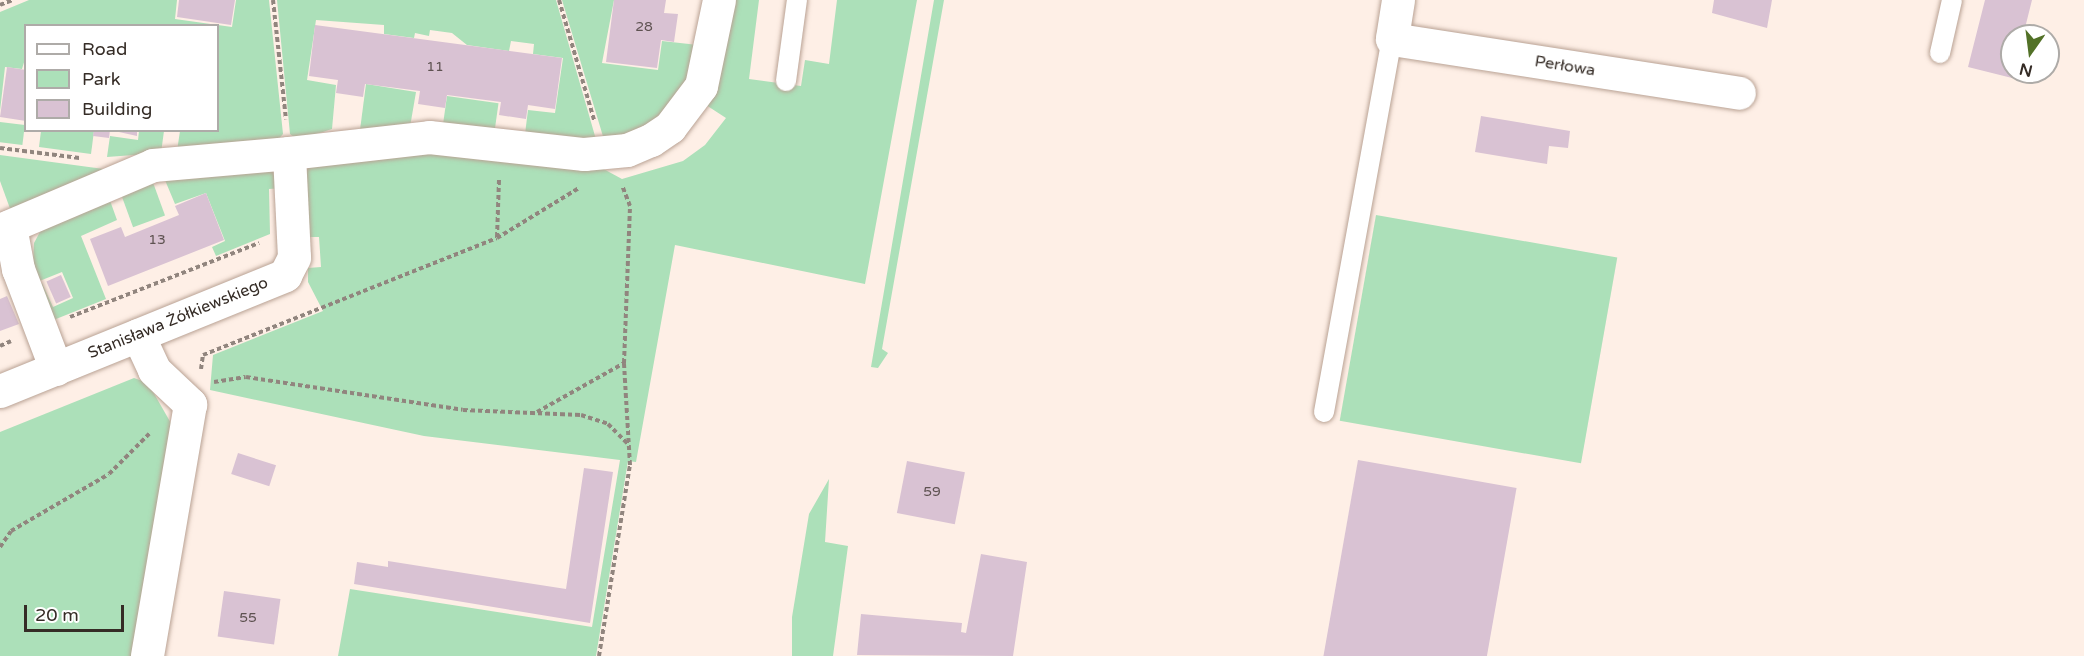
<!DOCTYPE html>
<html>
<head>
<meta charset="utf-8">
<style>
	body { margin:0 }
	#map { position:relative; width:2084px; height:656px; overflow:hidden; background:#feefe6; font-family:"Varela Round",sans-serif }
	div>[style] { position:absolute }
	.green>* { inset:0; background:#ace0b9; transform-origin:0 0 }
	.building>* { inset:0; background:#d9c2d3; transform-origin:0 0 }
	.path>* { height:4px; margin-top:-2px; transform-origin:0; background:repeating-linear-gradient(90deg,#91857e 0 4.5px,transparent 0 7.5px) }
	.roads { filter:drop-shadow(0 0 2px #b9a294) drop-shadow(0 0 2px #b9a294) }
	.service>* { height:20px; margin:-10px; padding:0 10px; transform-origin:10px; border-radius:10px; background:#fff }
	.minor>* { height:33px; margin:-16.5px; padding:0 16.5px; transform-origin:16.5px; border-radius:16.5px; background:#fff }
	span { translate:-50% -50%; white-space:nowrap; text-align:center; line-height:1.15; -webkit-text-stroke:4.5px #fff; paint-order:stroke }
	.number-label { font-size:14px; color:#5e5251 }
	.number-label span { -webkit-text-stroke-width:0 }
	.street-label { font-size:16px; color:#352c26 }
	.legend { position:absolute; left:24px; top:24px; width:195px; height:108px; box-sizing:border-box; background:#fff; border:2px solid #aeaba8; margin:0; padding:8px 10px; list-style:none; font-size:18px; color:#352c26 }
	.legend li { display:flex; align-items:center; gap:12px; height:30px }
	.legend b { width:30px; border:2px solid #aeaba8 }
	.north { position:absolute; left:2000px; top:24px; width:60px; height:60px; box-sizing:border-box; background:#fff; border:2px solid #aeaba8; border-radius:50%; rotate:194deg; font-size:16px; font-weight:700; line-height:24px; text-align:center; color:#352c26 }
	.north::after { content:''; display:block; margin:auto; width:21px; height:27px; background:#527127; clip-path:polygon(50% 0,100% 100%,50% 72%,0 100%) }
	.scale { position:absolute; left:24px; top:605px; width:100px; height:27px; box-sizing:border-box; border:3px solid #352c26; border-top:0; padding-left:8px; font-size:18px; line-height:21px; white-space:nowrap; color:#352c26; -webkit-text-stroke:4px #fff; paint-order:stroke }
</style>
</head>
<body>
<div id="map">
	<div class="green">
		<div style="clip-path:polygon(29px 0,177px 0,175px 19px,232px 27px,236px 0,269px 0,283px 134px,275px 143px,177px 151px,180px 131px,218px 130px,218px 26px,26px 26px,25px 59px,22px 69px,5px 67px,0 111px,0 12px)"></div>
		<div style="clip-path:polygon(277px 0,556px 0,597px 143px,525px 134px,528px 110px,555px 113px,563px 58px,533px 54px,534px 44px,511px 41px,509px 51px,467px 45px,452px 33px,430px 30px,429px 36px,415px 33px,414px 38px,384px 34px,384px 25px,316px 20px,307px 80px,336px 85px,332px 129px,298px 140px,290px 134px)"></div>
		<div style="clip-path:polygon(562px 0,614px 0,602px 63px,658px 70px,662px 41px,698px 45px,688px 86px,647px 128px,605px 143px)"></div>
		<div style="clip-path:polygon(731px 0,759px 0,749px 79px,801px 86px,805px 60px,829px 64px,837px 0,917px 0,865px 284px,675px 245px,636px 462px,628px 461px,596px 656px,338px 656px,350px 589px,592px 627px,620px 460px,424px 436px,210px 390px,213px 355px,323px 311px,308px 282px,308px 268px,321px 267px,319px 237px,307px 237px,303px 170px,311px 164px,429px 148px,598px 166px,622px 179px,683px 161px,705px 145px,726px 118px,706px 105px)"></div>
		<div style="clip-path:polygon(934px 0,944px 0,882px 349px,888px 353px,878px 368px,871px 367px)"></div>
		<div style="clip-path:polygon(366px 84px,416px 92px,410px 127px,360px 130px)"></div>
		<div style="left:447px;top:96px;width:52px;height:27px;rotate:8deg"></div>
		<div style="left:0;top:122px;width:25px;height:20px;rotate:7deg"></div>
		<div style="clip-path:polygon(41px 131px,94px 131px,91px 154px,39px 147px)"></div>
		<div style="clip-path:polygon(139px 131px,164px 131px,161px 153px,107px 157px,110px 136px,138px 140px)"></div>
		<div style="clip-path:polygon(0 155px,111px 170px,12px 214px,0 181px)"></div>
		<div style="clip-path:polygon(270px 164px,283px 188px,269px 189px,270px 234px,216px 256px,212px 247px,225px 241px,206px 193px,175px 204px,162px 173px)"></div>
		<div style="left:151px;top:177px;width:41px;height:34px;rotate:70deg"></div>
		<div style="clip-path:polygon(108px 195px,117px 220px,81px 236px,106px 299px,51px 321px,34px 286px,42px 283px,53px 307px,73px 298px,62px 272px,32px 284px,34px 243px,41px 230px)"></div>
		<div style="left:1376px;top:215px;width:245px;height:209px;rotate:10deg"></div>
		<div style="clip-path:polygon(134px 378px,148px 383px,176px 432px,138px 656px,0 656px,0 432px)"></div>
		<div style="clip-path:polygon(829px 479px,825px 542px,848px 546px,833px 656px,792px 656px,792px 617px,809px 514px)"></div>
	</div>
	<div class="building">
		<div style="clip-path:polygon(179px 0,235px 0,231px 25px,177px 17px)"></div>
		<div style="clip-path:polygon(614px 0,666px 0,664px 13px,678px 14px,674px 42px,661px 40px,657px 68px,606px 62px)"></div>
		<div style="clip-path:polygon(1714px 0,1772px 0,1767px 28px,1712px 13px)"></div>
		<div style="clip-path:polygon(1985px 0,2032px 0,2023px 36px,2012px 36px,2012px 78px,1968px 67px)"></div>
		<div style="clip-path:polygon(315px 25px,562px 58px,555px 109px,528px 105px,526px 119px,499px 115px,501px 102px,447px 95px,445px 108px,418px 104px,420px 91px,365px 84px,363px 97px,336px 93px,338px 80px,309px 76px)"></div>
		<div style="clip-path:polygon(7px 67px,26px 70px,26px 121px,0 117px)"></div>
		<div style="clip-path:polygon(1481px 116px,1570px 131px,1568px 148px,1549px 146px,1547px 164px,1475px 152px)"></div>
		<div style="clip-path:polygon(94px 130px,110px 130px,109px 138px,93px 136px)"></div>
		<div style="clip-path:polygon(110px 130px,137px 130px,137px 136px)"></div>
		<div style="clip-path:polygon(206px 193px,224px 240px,108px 286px,90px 239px,121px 227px,125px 237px,179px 215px,175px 206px)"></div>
		<div style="left:61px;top:275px;width:24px;height:16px;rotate:66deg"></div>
		<div style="clip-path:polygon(7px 296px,19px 324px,0 331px,0 299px)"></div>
		<div style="left:238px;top:453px;width:40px;height:22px;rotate:18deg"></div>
		<div style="left:1358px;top:460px;width:161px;height:199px;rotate:10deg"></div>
		<div style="left:907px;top:461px;width:59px;height:53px;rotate:11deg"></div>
		<div style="clip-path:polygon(584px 468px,613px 472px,590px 623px,354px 584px,357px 562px,388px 567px,388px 561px,566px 589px)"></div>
		<div style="clip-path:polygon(981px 554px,1027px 562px,1013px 656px,857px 655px,861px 614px,962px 623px,961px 632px,966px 633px)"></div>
		<div style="left:224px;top:591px;width:57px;height:46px;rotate:8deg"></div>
	</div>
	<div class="path">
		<div style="left:273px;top:0;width:120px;rotate:83.8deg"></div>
		<div style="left:559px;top:0;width:125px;rotate:73.7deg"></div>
		<div style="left:0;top:5px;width:14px;rotate:-21deg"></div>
		<div style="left:0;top:148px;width:80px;rotate:7.2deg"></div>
		<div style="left:497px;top:237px;width:58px;rotate:-88deg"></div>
		<div style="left:70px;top:317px;width:203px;rotate:-21.4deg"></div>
		<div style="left:0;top:346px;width:12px;rotate:-24deg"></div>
		<div style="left:201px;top:369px;width:14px;rotate:-82deg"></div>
		<div style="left:203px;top:355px;width:316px;rotate:-21.7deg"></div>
		<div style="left:497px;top:238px;width:96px;rotate:-31.4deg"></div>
		<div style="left:214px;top:382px;width:32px;rotate:-9deg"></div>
		<div style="left:246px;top:377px;width:219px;rotate:8.6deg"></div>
		<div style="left:463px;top:410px;width:118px;rotate:2.4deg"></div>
		<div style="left:581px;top:415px;width:28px;rotate:18deg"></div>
		<div style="left:608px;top:424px;width:28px;rotate:45deg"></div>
		<div style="left:537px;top:412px;width:100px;rotate:-29.4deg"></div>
		<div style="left:0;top:547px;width:19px;rotate:-55deg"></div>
		<div style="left:11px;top:531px;width:113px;rotate:-30.2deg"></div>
		<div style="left:109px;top:474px;width:57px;rotate:-45deg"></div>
		<div style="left:599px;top:656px;width:193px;rotate:-80.8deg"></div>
		<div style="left:630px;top:465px;width:102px;rotate:-93.4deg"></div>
		<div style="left:624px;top:363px;width:157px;rotate:-87.8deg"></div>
		<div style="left:630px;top:206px;width:22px;rotate:-111deg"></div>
	</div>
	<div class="roads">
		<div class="service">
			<div style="left:1940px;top:53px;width:54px;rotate:-77.2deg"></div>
			<div style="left:786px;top:81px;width:82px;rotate:-82.3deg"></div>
			<div style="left:1324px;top:412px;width:379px;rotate:-79.7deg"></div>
		</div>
		<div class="minor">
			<div style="left:1398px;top:0;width:39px;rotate:99deg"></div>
			<div style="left:1392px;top:39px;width:351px;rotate:8.8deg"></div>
			<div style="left:10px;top:226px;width:44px;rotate:79.5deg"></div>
			<div style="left:18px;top:269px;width:107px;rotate:69.2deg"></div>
			<div style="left:0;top:230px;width:166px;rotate:-23deg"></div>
			<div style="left:153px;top:165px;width:137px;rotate:-5deg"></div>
			<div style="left:138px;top:335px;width:38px;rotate:65deg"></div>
			<div style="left:154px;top:370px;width:50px;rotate:43.4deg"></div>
			<div style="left:190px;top:404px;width:256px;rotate:99.7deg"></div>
			<div style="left:0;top:391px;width:308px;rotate:-22.1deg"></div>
			<div style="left:285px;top:275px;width:20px;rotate:-63deg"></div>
			<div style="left:294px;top:257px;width:104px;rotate:-92.8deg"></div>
			<div style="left:289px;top:153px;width:141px;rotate:-6.5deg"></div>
			<div style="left:429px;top:137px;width:156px;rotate:6.3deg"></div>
			<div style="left:584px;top:154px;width:43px;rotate:-5.3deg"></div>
			<div style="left:627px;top:150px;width:26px;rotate:-23deg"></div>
			<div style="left:651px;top:140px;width:23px;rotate:-34deg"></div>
			<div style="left:670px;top:127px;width:51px;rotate:-52.9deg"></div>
			<div style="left:701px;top:86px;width:88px;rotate:-78.2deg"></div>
		</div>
	</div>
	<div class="number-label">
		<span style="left:644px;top:27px">28</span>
		<span style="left:435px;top:67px">11</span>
		<span style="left:157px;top:240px">13</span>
		<span style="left:932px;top:492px">59</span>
		<span style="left:248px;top:618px">55</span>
	</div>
	<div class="street-label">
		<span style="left:1565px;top:66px;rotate:9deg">Perłowa</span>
		<span style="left:178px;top:318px;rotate:-22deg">Stanisława Żółkiewskiego</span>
	</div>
	<ul class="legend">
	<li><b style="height:8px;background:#fff"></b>Road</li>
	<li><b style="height:16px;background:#ace0b9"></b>Park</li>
	<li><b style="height:16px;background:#d9c2d3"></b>Building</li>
	</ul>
	<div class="north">N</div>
	<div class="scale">20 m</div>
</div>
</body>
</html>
